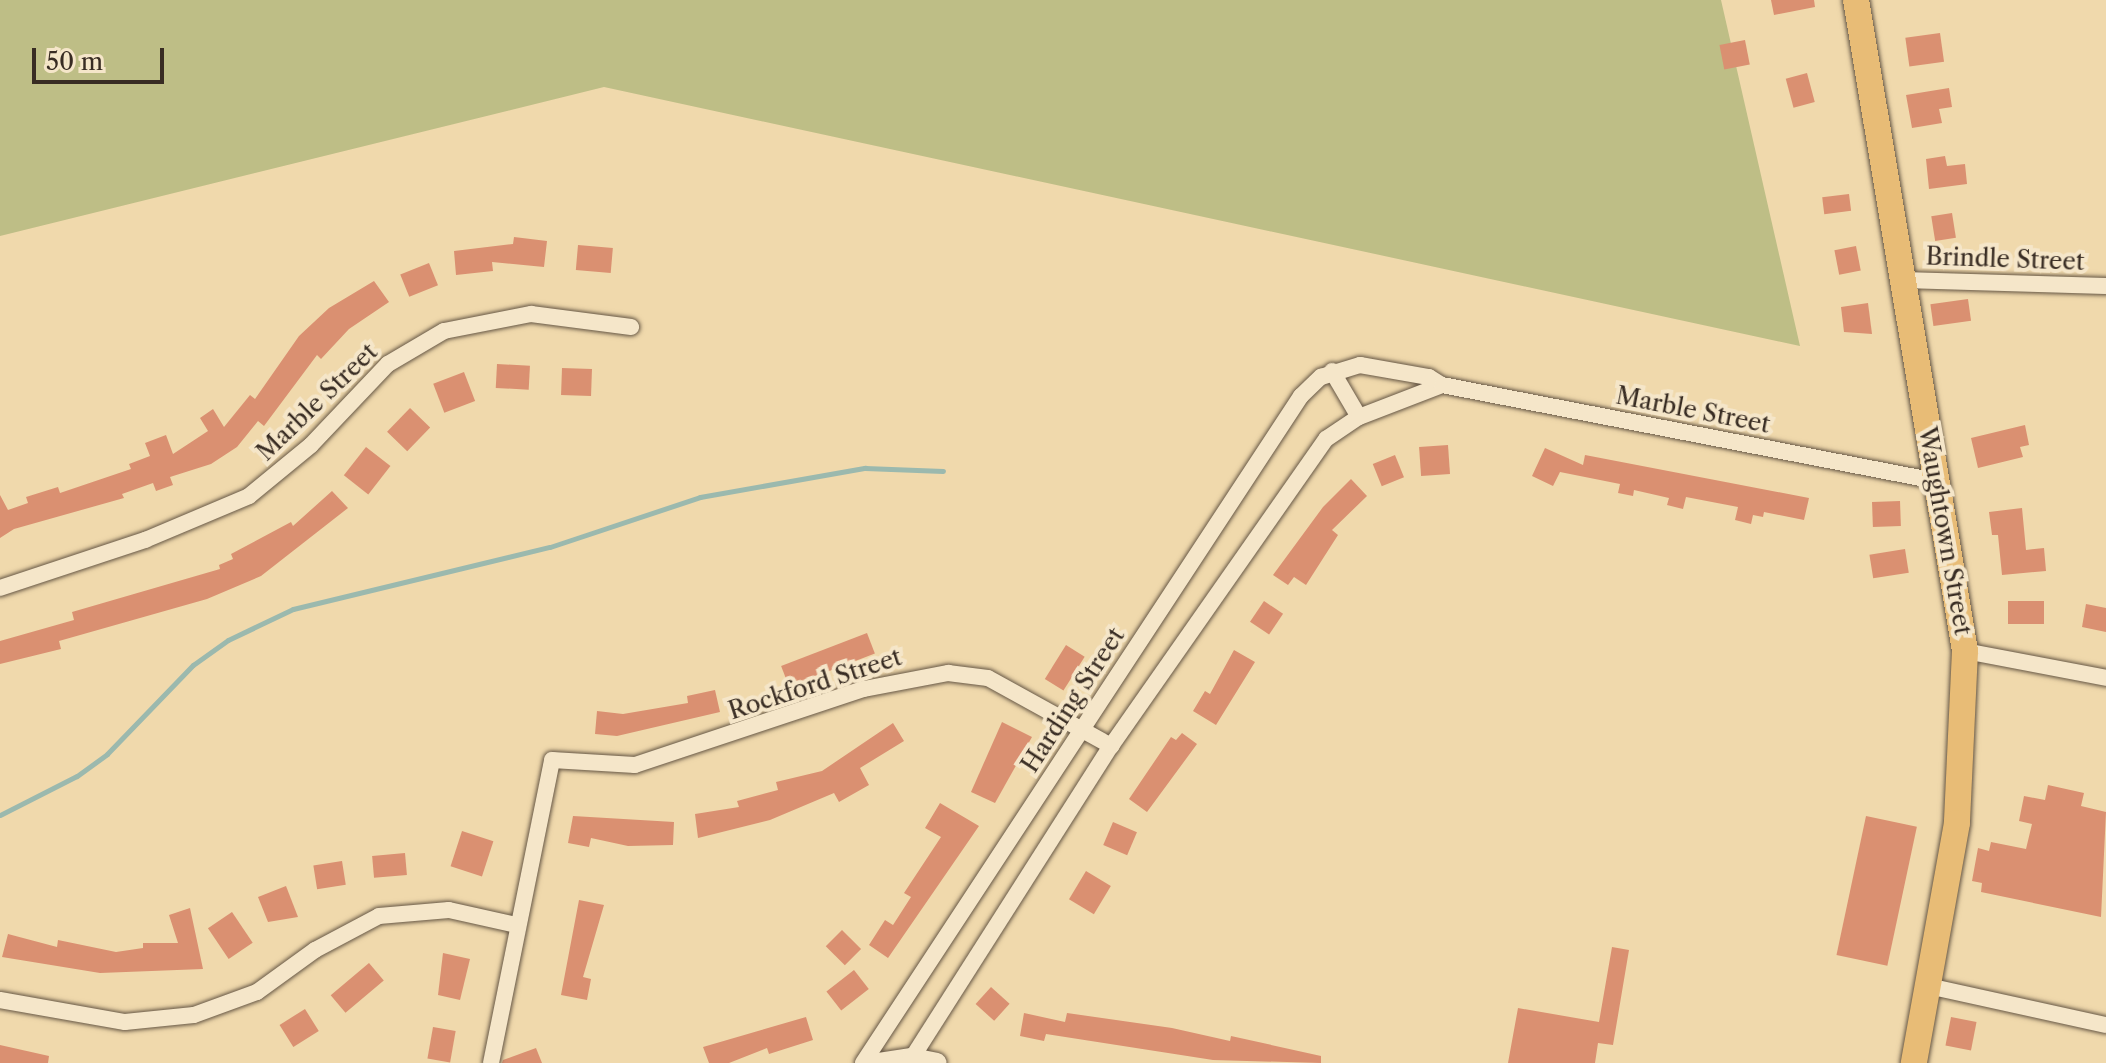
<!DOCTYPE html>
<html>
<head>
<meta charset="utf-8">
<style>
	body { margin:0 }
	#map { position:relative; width:2106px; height:1063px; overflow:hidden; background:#f0d9ac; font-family:"Libre Caslon Text",serif }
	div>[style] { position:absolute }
	.green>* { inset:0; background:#bebe86 }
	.stream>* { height:5px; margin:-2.5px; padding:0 2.5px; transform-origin:2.5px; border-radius:2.5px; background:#9bb9ae }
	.building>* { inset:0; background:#da9071; transform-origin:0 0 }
	.roads { filter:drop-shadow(0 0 2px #665745) drop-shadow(0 0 2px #665745) }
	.minor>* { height:16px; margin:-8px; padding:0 8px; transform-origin:8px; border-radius:8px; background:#f5e6c9 }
	.tertiary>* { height:20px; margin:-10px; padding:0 10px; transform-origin:10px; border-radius:10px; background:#f5e6c9 }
	.primary>* { height:26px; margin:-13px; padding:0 13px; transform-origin:13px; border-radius:13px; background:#e8bc76 }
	span { translate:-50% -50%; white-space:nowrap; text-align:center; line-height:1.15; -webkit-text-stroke:8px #f5e6c9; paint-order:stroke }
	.street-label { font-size:24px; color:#382c23 }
	.scale { position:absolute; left:32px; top:48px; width:132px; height:36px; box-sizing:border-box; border:4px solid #382c23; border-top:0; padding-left:10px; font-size:24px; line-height:28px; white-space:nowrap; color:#382c23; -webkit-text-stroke:6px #f5e6c9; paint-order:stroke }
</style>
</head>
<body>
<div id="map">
	<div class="green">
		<div style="clip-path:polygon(0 0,1721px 0,1800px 346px,604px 87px,0 236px)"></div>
	</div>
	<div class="stream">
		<div style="left:0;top:815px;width:86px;rotate:-26.9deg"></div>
		<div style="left:77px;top:776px;width:37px;rotate:-36deg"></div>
		<div style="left:107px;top:754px;width:124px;rotate:-46deg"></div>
		<div style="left:193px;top:665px;width:43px;rotate:-35.5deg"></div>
		<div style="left:228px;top:640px;width:72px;rotate:-25.5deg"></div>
		<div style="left:293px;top:609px;width:264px;rotate:-13.6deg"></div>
		<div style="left:550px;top:547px;width:158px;rotate:-18.4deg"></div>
		<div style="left:700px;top:497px;width:168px;rotate:-10deg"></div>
		<div style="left:865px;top:468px;width:78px;rotate:2.2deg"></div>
	</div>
	<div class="building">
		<div style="clip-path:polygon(1771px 0,1814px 0,1815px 7px,1774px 15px)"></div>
		<div style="left:1940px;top:33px;width:29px;height:35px;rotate:82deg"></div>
		<div style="left:1745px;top:40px;width:25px;height:26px;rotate:79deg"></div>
		<div style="left:1807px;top:73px;width:30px;height:22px;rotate:75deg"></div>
		<div style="clip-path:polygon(1949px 88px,1952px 107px,1939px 109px,1942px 123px,1912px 128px,1906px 95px)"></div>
		<div style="clip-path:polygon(1945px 156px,1947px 166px,1965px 164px,1967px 184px,1929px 189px,1926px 159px)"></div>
		<div style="left:1849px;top:194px;width:17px;height:27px;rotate:83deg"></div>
		<div style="left:1952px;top:213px;width:25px;height:21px;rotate:81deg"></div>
		<div style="clip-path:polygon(514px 237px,547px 241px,544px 267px,492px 262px,493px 271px,456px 275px,454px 251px,513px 244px)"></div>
		<div style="left:578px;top:245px;width:35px;height:25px;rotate:5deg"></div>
		<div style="left:1856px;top:246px;width:25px;height:22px;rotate:79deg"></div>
		<div style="left:429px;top:263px;width:24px;height:31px;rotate:68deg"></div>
		<div style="clip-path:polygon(374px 281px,389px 302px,349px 329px,321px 359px,317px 355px,264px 426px,258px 421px,237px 447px,211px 464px,170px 477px,173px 485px,156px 491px,153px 483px,122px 494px,124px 498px,14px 529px,0 538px,0 495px,8px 510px,28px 503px,26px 497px,58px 487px,60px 493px,131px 469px,129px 464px,150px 456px,145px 443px,166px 435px,173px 454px,208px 431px,200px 418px,213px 409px,224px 427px,250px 395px,255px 399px,299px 336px,329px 308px)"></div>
		<div style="left:1968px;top:299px;width:22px;height:38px;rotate:82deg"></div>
		<div style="clip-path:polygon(1868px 303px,1872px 334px,1844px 332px,1841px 307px)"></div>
		<div style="left:497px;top:364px;width:33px;height:24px;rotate:3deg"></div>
		<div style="left:562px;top:368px;width:30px;height:27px;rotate:2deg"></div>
		<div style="left:464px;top:372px;width:31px;height:33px;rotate:69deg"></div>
		<div style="left:410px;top:408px;width:28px;height:33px;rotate:44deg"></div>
		<div style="clip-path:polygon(2025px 425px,2029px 445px,2020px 447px,2023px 457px,1978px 468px,1971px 438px)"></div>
		<div style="left:1448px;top:445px;width:29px;height:29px;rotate:86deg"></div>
		<div style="left:366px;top:447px;width:31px;height:36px;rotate:38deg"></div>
		<div style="clip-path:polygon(1545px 448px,1583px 465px,1585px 455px,1809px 498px,1804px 520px,1764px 512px,1763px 517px,1753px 515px,1751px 524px,1735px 520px,1738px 507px,1686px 497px,1683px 509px,1667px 505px,1669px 498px,1634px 490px,1633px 496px,1618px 493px,1620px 484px,1560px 472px,1553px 486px,1532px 476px)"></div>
		<div style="left:1395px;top:455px;width:24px;height:24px;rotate:68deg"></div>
		<div style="clip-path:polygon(1351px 479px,1367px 496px,1332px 530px,1338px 535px,1306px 585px,1294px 577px,1288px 585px,1273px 575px,1323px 507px)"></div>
		<div style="clip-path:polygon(332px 491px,348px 508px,261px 576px,207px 599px,59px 641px,61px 649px,0 664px,0 641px,74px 620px,72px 612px,220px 569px,219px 565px,233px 559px,231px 554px,291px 522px,293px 526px)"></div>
		<div style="left:1900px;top:501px;width:25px;height:28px;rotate:88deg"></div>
		<div style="clip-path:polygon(2022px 508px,2026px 550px,2044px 548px,2046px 571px,2002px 575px,1998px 535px,1992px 535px,1989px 512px)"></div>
		<div style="left:1905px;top:549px;width:24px;height:36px;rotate:81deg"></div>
		<div style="left:1264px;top:601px;width:23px;height:25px;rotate:34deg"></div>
		<div style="left:2044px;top:601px;width:23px;height:36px;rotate:90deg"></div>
		<div style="clip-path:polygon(2086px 604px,2106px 608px,2106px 632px,2082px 627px)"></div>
		<div style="left:867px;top:633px;width:22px;height:92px;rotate:69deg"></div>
		<div style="left:1066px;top:645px;width:22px;height:40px;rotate:32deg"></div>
		<div style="clip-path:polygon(1234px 650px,1255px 662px,1216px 725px,1193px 711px,1205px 691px,1210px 694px)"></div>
		<div style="clip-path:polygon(715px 690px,720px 712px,617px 736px,595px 734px,597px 711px,623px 714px,688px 703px,687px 696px)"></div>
		<div style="clip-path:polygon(1002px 722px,1032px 737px,995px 803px,971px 792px)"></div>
		<div style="clip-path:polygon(893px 723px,904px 741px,860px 768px,869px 785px,839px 802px,834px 793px,770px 820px,698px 838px,695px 814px,739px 807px,737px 801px,778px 790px,776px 782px,822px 771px)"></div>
		<div style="clip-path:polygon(1182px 733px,1197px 744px,1147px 812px,1129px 799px,1171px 737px,1176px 740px)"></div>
		<div style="clip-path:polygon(2048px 785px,2084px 793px,2081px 806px,2106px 812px,2101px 917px,1981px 892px,1982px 883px,1972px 881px,1978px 848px,1989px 851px,1991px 842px,2026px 849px,2032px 824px,2019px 821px,2024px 796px,2045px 800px)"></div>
		<div style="clip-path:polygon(940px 803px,979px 826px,888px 958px,869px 945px,885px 920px,893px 925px,911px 897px,904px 893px,941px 837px,925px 828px)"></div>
		<div style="clip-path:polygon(573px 816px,674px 822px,673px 845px,628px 846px,591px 838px,589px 847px,568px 843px)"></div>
		<div style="left:1866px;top:816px;width:52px;height:142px;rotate:12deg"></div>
		<div style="left:1113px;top:822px;width:26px;height:25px;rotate:23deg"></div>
		<div style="left:462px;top:831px;width:33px;height:37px;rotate:18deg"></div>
		<div style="left:405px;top:853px;width:22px;height:33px;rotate:85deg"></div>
		<div style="left:342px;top:861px;width:24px;height:29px;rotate:81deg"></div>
		<div style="left:1086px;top:871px;width:29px;height:33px;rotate:31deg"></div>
		<div style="clip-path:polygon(286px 886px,298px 917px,268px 922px,258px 897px)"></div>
		<div style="clip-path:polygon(579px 900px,604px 905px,583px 977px,591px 979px,587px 1000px,561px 995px)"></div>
		<div style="clip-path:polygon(190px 908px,203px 969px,100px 973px,2px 957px,8px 934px,57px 947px,58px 940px,116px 952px,143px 948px,143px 943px,178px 943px,169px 915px)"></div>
		<div style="left:232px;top:912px;width:37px;height:29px;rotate:56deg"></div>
		<div style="left:842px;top:930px;width:27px;height:23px;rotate:45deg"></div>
		<div style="clip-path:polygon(1612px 947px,1629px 950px,1613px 1045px,1598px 1043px,1595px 1063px,1508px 1063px,1518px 1008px,1599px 1022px)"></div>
		<div style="clip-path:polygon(443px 953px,470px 959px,460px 1000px,438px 995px)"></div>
		<div style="left:369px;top:963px;width:23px;height:50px;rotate:50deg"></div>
		<div style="left:854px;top:970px;width:24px;height:35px;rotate:52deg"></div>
		<div style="left:991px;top:987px;width:25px;height:23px;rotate:42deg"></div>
		<div style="left:305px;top:1009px;width:26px;height:30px;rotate:58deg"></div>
		<div style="clip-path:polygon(1024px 1013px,1065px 1022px,1067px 1013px,1172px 1028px,1230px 1041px,1231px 1036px,1321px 1056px,1321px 1063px,1213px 1060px,1046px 1034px,1044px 1041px,1020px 1036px)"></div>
		<div style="clip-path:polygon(806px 1017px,813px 1040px,769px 1054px,767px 1048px,729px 1063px,709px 1063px,703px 1047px)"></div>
		<div style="left:1951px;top:1017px;width:26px;height:29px;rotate:11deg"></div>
		<div style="left:433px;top:1027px;width:23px;height:32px;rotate:10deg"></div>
		<div style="clip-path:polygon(0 1045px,49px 1056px,48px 1063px,0 1063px)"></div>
		<div style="clip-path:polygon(536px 1048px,542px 1063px,502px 1063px,503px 1060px)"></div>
	</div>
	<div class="roads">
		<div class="minor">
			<div style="left:1903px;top:280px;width:203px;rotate:1.7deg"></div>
			<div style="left:1332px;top:371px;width:53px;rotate:59.6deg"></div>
			<div style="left:0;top:588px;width:153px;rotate:-18.3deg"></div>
			<div style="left:145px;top:540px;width:113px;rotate:-22.9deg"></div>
			<div style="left:249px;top:496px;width:80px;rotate:-39.4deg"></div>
			<div style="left:311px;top:445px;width:112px;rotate:-46.5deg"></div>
			<div style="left:388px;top:364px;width:65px;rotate:-30.5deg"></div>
			<div style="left:444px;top:331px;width:89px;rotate:-11.1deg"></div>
			<div style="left:531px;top:314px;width:101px;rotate:7.4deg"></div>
			<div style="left:1965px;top:651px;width:144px;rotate:10.8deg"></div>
			<div style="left:1928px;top:986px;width:182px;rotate:12.4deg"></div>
			<div style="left:0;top:1000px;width:127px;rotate:10deg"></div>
			<div style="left:125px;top:1022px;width:69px;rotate:-5.8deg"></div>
			<div style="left:194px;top:1015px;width:67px;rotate:-20.1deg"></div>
			<div style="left:257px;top:992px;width:72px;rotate:-35.9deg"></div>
			<div style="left:315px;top:950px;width:72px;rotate:-28deg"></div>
			<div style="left:379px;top:916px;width:70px;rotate:-4.9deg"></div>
			<div style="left:449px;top:910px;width:69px;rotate:12.6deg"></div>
			<div style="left:912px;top:1058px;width:370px;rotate:-57.5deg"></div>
			<div style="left:1111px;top:746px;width:375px;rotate:-55deg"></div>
			<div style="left:1326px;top:439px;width:40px;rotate:-34deg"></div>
			<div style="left:1359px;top:417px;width:89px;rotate:-21.1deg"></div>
			<div style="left:491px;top:1063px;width:309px;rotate:-78.6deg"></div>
			<div style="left:552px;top:760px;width:83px;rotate:3.4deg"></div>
			<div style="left:635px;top:765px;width:241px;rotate:-18.4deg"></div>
			<div style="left:864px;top:689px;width:86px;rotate:-10.8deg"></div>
			<div style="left:948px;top:673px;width:40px;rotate:7.1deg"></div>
			<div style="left:988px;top:678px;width:141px;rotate:28.9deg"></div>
			<div style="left:863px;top:1063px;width:798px;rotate:-56.71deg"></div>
			<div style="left:1301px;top:396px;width:28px;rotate:-44deg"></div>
			<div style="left:1321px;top:377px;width:41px;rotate:-17.1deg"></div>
			<div style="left:1360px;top:365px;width:70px;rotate:9.9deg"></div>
			<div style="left:1429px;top:377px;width:15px;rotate:32deg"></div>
			<div style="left:1442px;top:385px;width:503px;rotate:11deg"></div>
		</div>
		<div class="tertiary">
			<div style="left:879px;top:1063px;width:33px;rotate:-9deg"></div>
			<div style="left:912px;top:1058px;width:25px;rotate:11deg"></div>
		</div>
		<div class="primary">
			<div style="left:1856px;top:0;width:660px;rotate:80.49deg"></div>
			<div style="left:1965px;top:651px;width:172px;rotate:92.7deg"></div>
			<div style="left:1957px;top:823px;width:244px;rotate:100.2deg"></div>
		</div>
	</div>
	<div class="street-label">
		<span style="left:2005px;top:259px;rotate:2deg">Brindle Street</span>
		<span style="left:317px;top:402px;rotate:-44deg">Marble Street</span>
		<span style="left:1693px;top:410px;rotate:11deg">Marble Street</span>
		<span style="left:1945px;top:531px;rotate:80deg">Waughtown Street</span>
		<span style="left:815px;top:684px;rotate:-18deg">Rockford Street</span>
		<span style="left:1073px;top:700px;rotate:-57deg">Harding Street</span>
	</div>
	<div class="scale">50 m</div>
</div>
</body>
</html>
